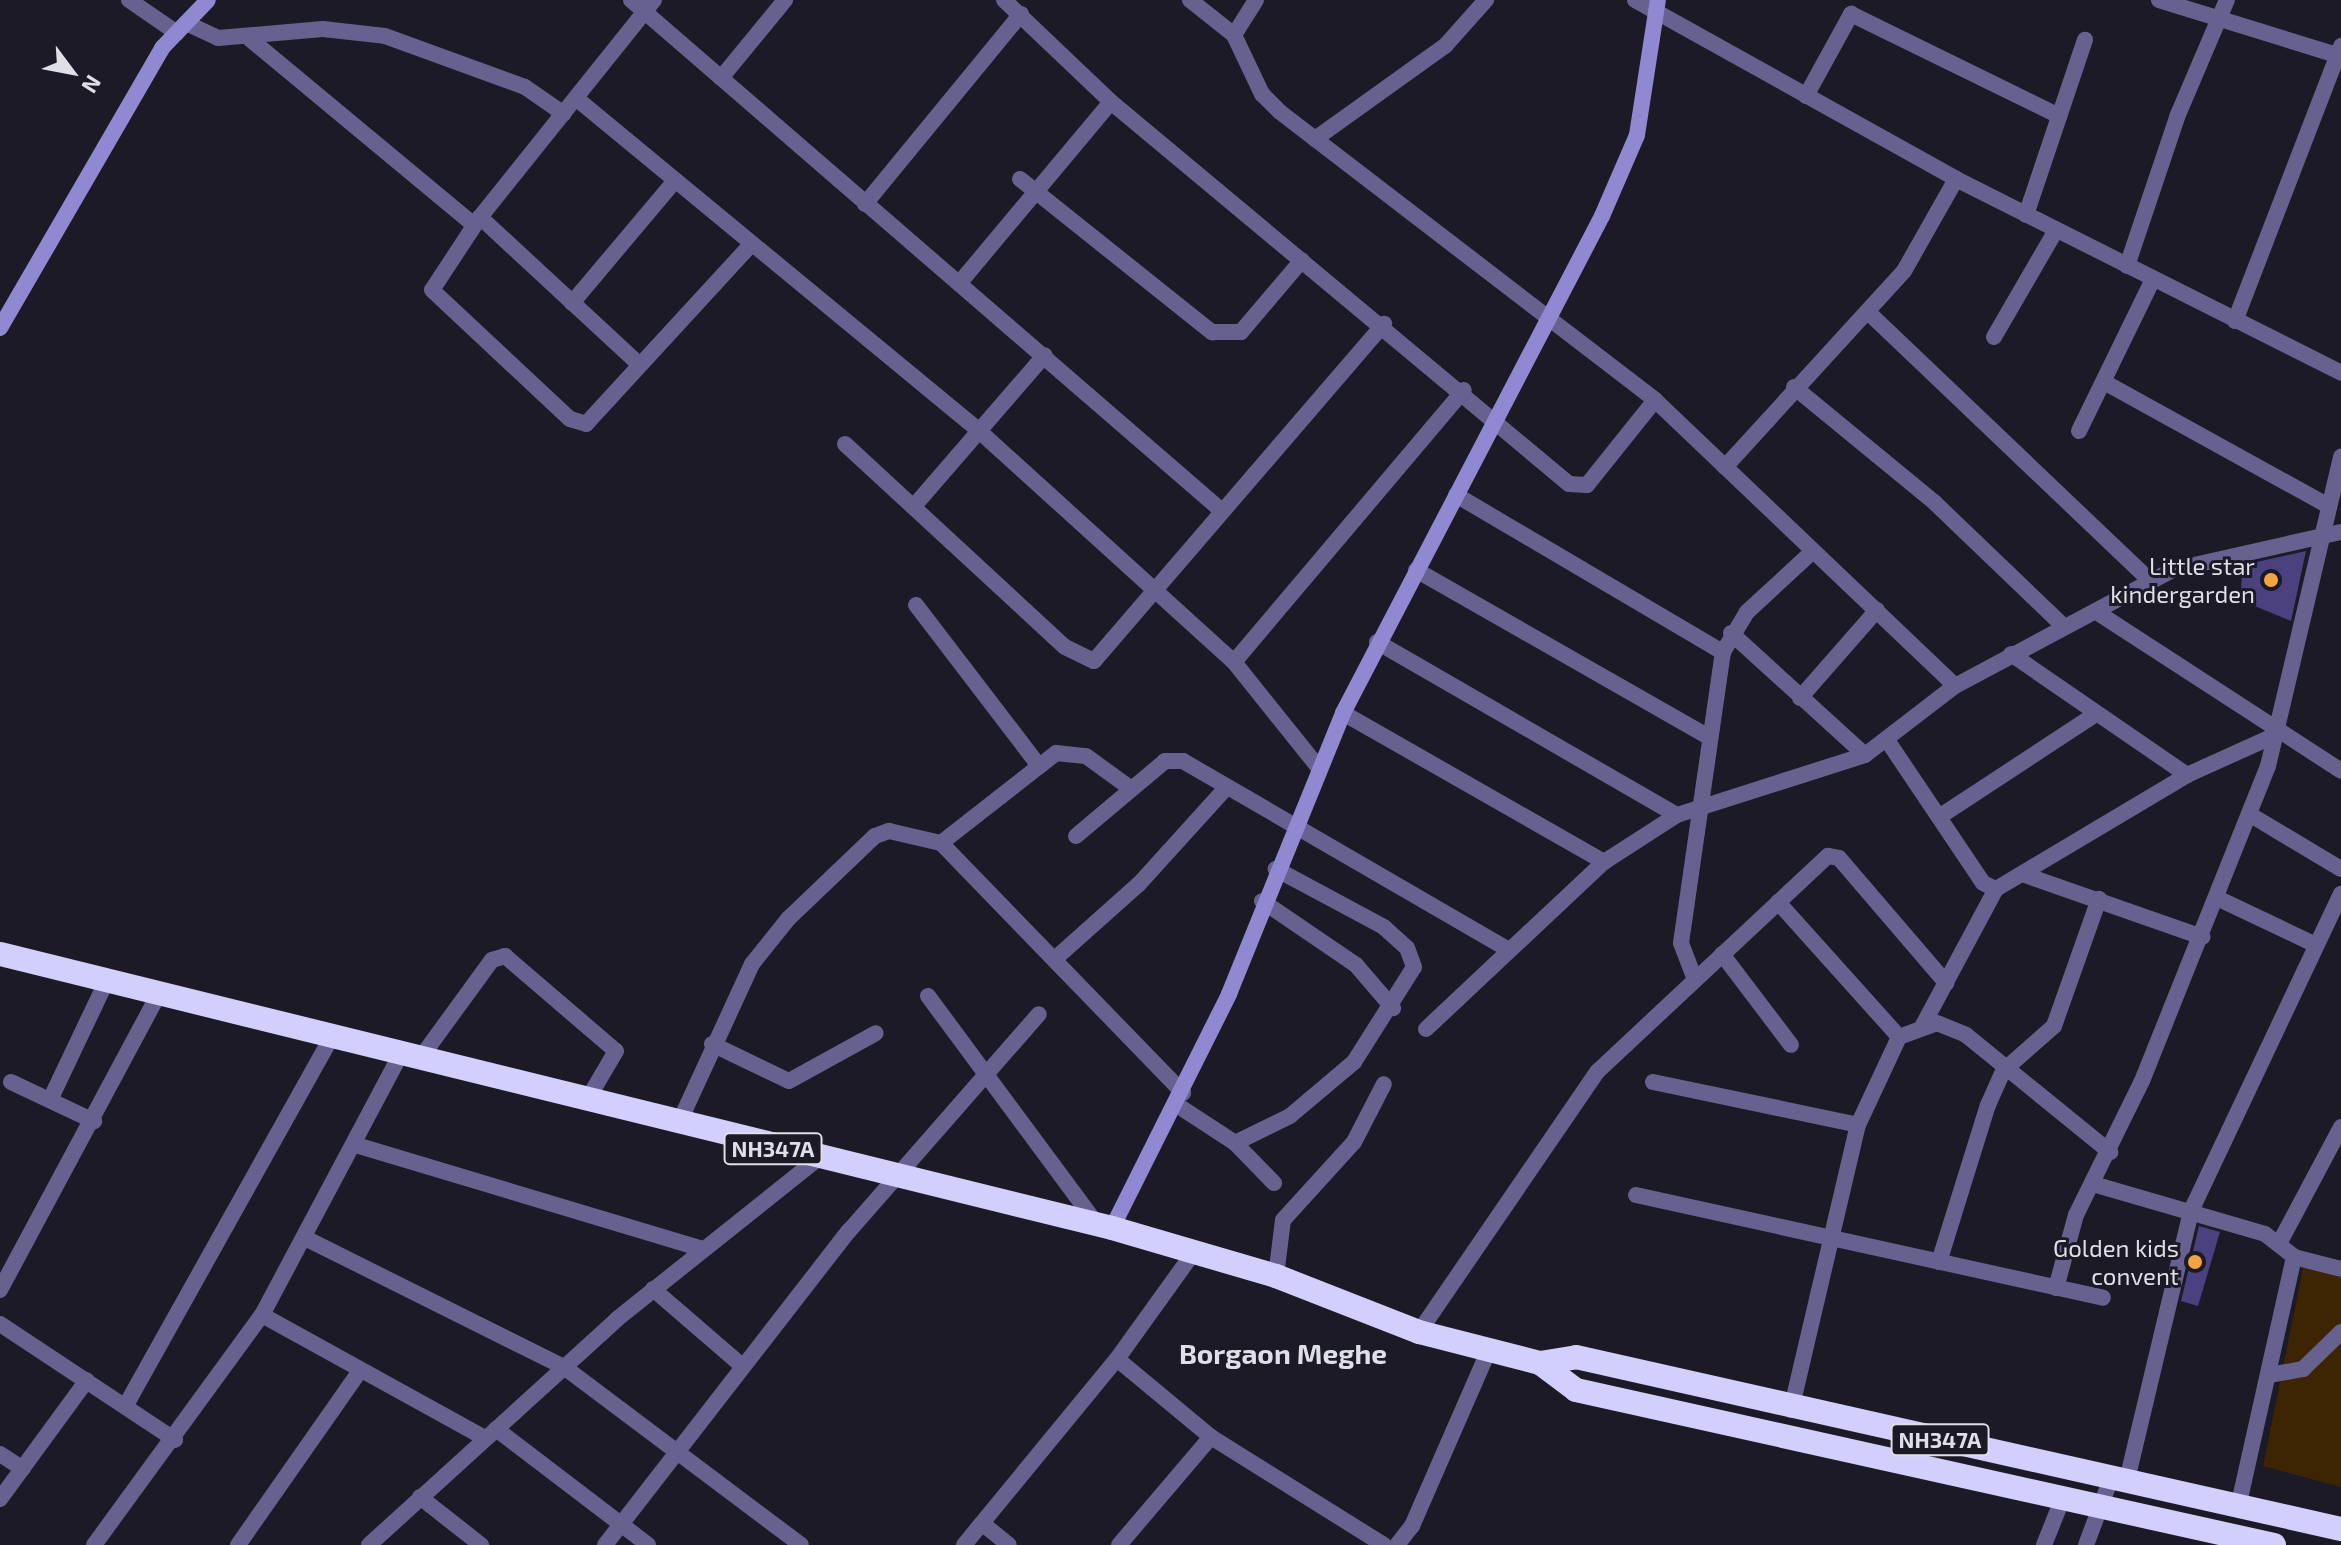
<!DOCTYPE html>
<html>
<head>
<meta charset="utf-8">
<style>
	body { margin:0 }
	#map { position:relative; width:2341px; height:1545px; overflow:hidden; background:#1b1a26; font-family:"Exo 2",sans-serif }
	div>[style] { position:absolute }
	.green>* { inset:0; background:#3d2503 }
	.building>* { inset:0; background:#4a417e }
	.street>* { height:16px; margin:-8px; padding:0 8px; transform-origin:8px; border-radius:8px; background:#66618f }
	.secondary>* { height:16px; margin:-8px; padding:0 8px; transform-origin:8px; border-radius:8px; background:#9188d2 }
	.highway>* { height:24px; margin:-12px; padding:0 12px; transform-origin:12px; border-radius:12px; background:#d2cffd }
	.dots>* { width:22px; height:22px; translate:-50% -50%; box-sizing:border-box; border:4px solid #1b1a26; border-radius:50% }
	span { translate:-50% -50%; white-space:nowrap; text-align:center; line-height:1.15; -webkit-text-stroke:6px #1b1a26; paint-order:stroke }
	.shield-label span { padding:2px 6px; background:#1b1a26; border:2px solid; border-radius:6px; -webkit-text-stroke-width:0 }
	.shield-label { font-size:22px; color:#dfdfe7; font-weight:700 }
	.poi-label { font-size:24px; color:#dfdfe7 }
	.right { translate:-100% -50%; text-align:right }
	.quarter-label { font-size:28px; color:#dfdfe7; font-weight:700 }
	.north { position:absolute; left:32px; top:32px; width:80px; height:80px; -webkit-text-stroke:6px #1b1a26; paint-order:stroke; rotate:122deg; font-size:22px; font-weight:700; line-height:32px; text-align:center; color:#dfdfe7 }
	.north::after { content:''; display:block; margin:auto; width:28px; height:36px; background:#dfdfe7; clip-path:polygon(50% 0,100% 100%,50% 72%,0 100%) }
</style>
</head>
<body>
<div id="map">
	<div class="green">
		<div style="clip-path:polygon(2303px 1268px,2341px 1274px,2341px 1487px,2263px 1466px)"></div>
	</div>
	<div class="building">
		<div style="clip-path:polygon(2306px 551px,2291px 621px,2240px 600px,2243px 565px)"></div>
		<div style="clip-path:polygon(2199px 1226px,2220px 1232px,2198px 1306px,2181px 1301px)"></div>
	</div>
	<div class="street">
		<div style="left:129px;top:0;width:58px;rotate:34.5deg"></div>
		<div style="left:631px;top:0;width:781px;rotate:40.85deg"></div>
		<div style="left:654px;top:0;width:278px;rotate:128.7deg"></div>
		<div style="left:480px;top:217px;width:87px;rotate:123.3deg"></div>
		<div style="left:432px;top:290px;width:189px;rotate:43.1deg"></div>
		<div style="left:570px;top:419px;width:17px;rotate:17deg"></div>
		<div style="left:586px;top:424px;width:241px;rotate:-47.4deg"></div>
		<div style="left:1004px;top:0;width:148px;rotate:43.6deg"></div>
		<div style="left:1111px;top:102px;width:596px;rotate:39.83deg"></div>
		<div style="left:1569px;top:484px;width:18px;rotate:3deg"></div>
		<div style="left:1587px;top:485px;width:109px;rotate:-51.3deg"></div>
		<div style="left:1190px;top:0;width:56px;rotate:38.5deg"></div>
		<div style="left:1234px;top:35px;width:65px;rotate:64.6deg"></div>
		<div style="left:1262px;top:94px;width:25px;rotate:45deg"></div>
		<div style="left:1280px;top:112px;width:473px;rotate:37.5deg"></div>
		<div style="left:1655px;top:400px;width:414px;rotate:43.6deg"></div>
		<div style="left:1635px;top:0;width:368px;rotate:29.1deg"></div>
		<div style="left:1956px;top:179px;width:431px;rotate:26.7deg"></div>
		<div style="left:2159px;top:0;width:186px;rotate:17.2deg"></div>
		<div style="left:186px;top:23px;width:35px;rotate:25deg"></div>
		<div style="left:218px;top:38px;width:105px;rotate:-4.9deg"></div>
		<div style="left:323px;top:29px;width:62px;rotate:6.4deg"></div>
		<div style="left:385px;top:36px;width:149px;rotate:20deg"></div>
		<div style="left:525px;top:87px;width:47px;rotate:34.7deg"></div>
		<div style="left:1234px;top:35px;width:41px;rotate:-57.8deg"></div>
		<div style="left:250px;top:39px;width:291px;rotate:39.7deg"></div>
		<div style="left:721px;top:78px;width:101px;rotate:-50.6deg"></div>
		<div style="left:1806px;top:96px;width:94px;rotate:-61.2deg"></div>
		<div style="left:1851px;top:14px;width:232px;rotate:26.1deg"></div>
		<div style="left:577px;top:99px;width:519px;rotate:39.52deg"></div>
		<div style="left:977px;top:429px;width:347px;rotate:42.2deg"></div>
		<div style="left:1234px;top:662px;width:134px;rotate:51.3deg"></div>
		<div style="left:1315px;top:139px;width:160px;rotate:-35.6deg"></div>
		<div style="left:1445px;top:46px;width:62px;rotate:-48.3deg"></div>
		<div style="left:1020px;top:179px;width:246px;rotate:38.6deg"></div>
		<div style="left:1212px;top:332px;width:29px"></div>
		<div style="left:1241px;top:332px;width:94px;rotate:-49.7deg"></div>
		<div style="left:865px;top:204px;width:246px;rotate:-50.6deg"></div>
		<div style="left:2026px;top:215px;width:185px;rotate:-71.4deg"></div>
		<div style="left:480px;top:217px;width:218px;rotate:42.8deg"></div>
		<div style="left:2127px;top:266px;width:157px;rotate:-71.4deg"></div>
		<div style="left:2177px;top:117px;width:127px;rotate:-66.9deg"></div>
		<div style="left:962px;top:280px;width:232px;rotate:-50.1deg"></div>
		<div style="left:572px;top:303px;width:157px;rotate:-49.9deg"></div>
		<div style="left:1869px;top:313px;width:387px;rotate:43.6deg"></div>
		<div style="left:2235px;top:321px;width:295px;rotate:-68.9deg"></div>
		<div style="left:1994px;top:337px;width:124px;rotate:-59.9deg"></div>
		<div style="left:2104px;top:382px;width:255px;rotate:28.9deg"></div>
		<div style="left:1794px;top:387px;width:183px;rotate:39.4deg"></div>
		<div style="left:1935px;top:503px;width:175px;rotate:43.8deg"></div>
		<div style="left:2079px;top:431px;width:169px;rotate:-64deg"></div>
		<div style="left:845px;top:444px;width:299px;rotate:42.7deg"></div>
		<div style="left:1065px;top:647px;width:32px;rotate:26deg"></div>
		<div style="left:1094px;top:661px;width:445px;rotate:-49.3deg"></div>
		<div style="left:1725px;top:467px;width:265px;rotate:-47.6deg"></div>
		<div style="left:1904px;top:271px;width:106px;rotate:-60.5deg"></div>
		<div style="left:1456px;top:495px;width:310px;rotate:30.5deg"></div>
		<div style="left:915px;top:505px;width:198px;rotate:-49.1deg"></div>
		<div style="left:1416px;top:570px;width:337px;rotate:29.7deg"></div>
		<div style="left:916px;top:605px;width:203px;rotate:52.6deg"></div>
		<div style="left:2095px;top:611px;width:293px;rotate:33deg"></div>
		<div style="left:1731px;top:633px;width:181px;rotate:42.3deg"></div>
		<div style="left:1377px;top:642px;width:346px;rotate:30deg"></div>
		<div style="left:2011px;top:654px;width:214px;rotate:34.5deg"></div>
		<div style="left:1234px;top:662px;width:356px;rotate:-49.8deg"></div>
		<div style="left:1800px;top:698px;width:117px;rotate:-48.8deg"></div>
		<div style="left:1343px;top:713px;width:301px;rotate:29.7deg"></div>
		<div style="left:1887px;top:740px;width:172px;rotate:56.1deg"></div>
		<div style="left:1983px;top:883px;width:14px;rotate:25deg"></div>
		<div style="left:1996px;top:889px;width:222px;rotate:-30.8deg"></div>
		<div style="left:2187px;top:775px;width:100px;rotate:-24.3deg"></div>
		<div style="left:2249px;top:814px;width:107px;rotate:30.9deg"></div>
		<div style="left:1939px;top:817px;width:184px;rotate:-33.3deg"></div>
		<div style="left:1076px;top:836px;width:116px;rotate:-40.1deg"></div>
		<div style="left:1165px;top:761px;width:18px"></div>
		<div style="left:1183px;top:761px;width:372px;rotate:30.1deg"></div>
		<div style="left:941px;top:843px;width:146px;rotate:-38deg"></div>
		<div style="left:1056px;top:753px;width:30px;rotate:6deg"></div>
		<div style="left:1086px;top:756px;width:54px;rotate:36deg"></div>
		<div style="left:2025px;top:875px;width:188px;rotate:19.3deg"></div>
		<div style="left:2217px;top:898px;width:110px;rotate:25.4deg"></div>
		<div style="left:1262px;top:901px;width:114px;rotate:34.2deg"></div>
		<div style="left:1356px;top:965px;width:57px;rotate:49.3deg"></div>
		<div style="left:1778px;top:902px;width:181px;rotate:48.1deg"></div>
		<div style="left:1722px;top:954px;width:114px;rotate:52.8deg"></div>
		<div style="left:1057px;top:957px;width:110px;rotate:-41.7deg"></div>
		<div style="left:1139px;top:884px;width:130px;rotate:-47.8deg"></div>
		<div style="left:1694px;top:977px;width:36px;rotate:-111deg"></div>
		<div style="left:1681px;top:943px;width:294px;rotate:-81.8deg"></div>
		<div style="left:1723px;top:652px;width:47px;rotate:-59deg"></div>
		<div style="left:1747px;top:612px;width:90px;rotate:-42.7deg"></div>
		<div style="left:928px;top:996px;width:284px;rotate:53.5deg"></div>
		<div style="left:1923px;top:1025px;width:154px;rotate:-61.8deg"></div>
		<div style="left:1426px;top:1029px;width:244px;rotate:-43.2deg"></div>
		<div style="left:1604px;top:862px;width:87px;rotate:-32.8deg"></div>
		<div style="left:1677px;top:815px;width:197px;rotate:-17.7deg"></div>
		<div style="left:1865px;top:755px;width:113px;rotate:-37.5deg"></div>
		<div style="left:1955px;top:686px;width:246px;rotate:-28.1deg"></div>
		<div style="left:2172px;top:570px;width:173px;rotate:-12.7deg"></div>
		<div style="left:712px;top:1044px;width:85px;rotate:25.7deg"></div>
		<div style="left:789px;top:1081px;width:99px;rotate:-28.9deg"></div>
		<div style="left:419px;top:1060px;width:124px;rotate:-53.9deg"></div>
		<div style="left:492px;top:960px;width:14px;rotate:-17deg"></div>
		<div style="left:505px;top:956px;width:146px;rotate:40.6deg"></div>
		<div style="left:616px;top:1051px;width:59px;rotate:120.5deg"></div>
		<div style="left:11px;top:1082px;width:92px;rotate:25.2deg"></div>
		<div style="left:1653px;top:1082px;width:209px;rotate:11.8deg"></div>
		<div style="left:50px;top:1100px;width:133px;rotate:-64.6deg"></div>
		<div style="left:1177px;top:1105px;width:69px;rotate:33.2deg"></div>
		<div style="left:1235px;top:1143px;width:56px;rotate:45.7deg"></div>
		<div style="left:678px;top:1125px;width:177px;rotate:-65.3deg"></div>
		<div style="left:752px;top:964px;width:58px;rotate:-51.3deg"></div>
		<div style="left:788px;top:919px;width:120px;rotate:-43.7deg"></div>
		<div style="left:875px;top:836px;width:15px;rotate:-20deg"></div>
		<div style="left:889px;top:831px;width:53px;rotate:13deg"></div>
		<div style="left:941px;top:843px;width:348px;rotate:45.9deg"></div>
		<div style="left:1235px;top:1143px;width:61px;rotate:-26.1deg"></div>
		<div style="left:1290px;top:1116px;width:84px;rotate:-40.2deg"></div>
		<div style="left:1354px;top:1062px;width:112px;rotate:-57.7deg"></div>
		<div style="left:1414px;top:967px;width:20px;rotate:-110deg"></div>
		<div style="left:1407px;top:948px;width:31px;rotate:-138deg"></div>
		<div style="left:1384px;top:927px;width:123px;rotate:-151.8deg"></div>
		<div style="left:356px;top:1145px;width:361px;rotate:16.7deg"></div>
		<div style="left:2093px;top:1184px;width:179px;rotate:16.2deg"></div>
		<div style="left:2265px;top:1234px;width:37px;rotate:38deg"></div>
		<div style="left:2294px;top:1257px;width:252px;rotate:102.6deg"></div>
		<div style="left:1636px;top:1195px;width:478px;rotate:12.4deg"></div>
		<div style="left:305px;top:1238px;width:289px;rotate:26.5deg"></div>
		<div style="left:564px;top:1367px;width:296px;rotate:36.9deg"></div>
		<div style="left:2281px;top:1240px;width:128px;rotate:-62deg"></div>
		<div style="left:2294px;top:1257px;width:49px;rotate:14.3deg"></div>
		<div style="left:1939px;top:1262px;width:164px;rotate:-72.7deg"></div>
		<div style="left:1988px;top:1105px;width:37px;rotate:-66deg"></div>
		<div style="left:2003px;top:1071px;width:68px;rotate:-41.4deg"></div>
		<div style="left:2054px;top:1026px;width:135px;rotate:-70.5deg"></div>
		<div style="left:1276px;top:1276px;width:56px;rotate:-82.9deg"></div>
		<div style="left:1283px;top:1220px;width:105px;rotate:-47.7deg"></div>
		<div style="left:1354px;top:1142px;width:65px;rotate:-62.7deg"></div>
		<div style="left:2056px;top:1288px;width:76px;rotate:-74.7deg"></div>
		<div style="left:2076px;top:1215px;width:149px;rotate:-63.8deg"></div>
		<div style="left:2142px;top:1081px;width:339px;rotate:-68.2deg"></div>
		<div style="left:2268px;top:766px;width:318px;rotate:-76.7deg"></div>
		<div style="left:653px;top:1289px;width:116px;rotate:40.8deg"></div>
		<div style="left:0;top:1290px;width:338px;rotate:-61.8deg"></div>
		<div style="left:262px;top:1315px;width:255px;rotate:28.9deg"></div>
		<div style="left:0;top:1324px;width:210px;rotate:33.5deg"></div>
		<div style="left:1419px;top:1332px;width:316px;rotate:-55.6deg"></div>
		<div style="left:1598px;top:1071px;width:315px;rotate:-43.1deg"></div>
		<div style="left:1828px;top:856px;width:11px;rotate:10deg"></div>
		<div style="left:1839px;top:858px;width:165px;rotate:49.4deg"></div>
		<div style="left:1117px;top:1359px;width:122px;rotate:39.7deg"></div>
		<div style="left:1211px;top:1437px;width:204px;rotate:32deg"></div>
		<div style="left:2269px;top:1375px;width:35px;rotate:-10deg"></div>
		<div style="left:2303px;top:1369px;width:53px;rotate:-44.2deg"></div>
		<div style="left:126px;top:1405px;width:420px;rotate:-60.8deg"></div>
		<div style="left:1791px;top:1410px;width:293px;rotate:-76.8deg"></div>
		<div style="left:1858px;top:1125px;width:97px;rotate:-65deg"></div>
		<div style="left:1899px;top:1037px;width:40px;rotate:-20.2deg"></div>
		<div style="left:1937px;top:1023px;width:31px;rotate:22deg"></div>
		<div style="left:1966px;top:1035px;width:186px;rotate:39.1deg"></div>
		<div style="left:496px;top:1429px;width:191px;rotate:37.3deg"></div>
		<div style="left:0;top:1454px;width:27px;rotate:33deg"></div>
		<div style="left:2127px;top:1480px;width:277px;rotate:-76.6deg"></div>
		<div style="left:2191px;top:1211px;width:351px;rotate:-64.7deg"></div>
		<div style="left:420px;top:1497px;width:78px;rotate:38.2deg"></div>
		<div style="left:0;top:1499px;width:147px;rotate:-53.8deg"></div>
		<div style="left:983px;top:1524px;width:33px;rotate:39deg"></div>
		<div style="left:94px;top:1545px;width:285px;rotate:-53.9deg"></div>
		<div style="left:262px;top:1315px;width:294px;rotate:-62deg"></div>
		<div style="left:238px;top:1545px;width:213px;rotate:-55deg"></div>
		<div style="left:369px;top:1545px;width:336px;rotate:-42.3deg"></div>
		<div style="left:617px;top:1319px;width:255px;rotate:-38.6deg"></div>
		<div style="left:605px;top:1545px;width:398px;rotate:-52.2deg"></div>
		<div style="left:849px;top:1231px;width:288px;rotate:-48.8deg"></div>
		<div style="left:964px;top:1545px;width:241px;rotate:-50.6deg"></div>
		<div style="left:1117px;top:1359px;width:132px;rotate:-54.3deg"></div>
		<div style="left:1119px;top:1545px;width:142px;rotate:-49.6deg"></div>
		<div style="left:1397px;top:1545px;width:24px;rotate:-52deg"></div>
		<div style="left:1412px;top:1526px;width:192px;rotate:-66.4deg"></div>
		<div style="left:2044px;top:1545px;width:54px;rotate:-68.2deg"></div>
		<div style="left:2086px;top:1545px;width:74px;rotate:-69.4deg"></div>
	</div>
	<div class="secondary">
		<div style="left:0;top:328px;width:323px;rotate:-59.9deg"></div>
		<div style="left:162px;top:48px;width:66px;rotate:-46.2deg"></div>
		<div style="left:1112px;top:1228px;width:262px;rotate:-63.4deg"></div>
		<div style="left:1229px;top:994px;width:303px;rotate:-67.9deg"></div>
		<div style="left:1343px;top:713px;width:560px;rotate:-62.47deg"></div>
		<div style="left:1602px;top:216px;width:88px;rotate:-66.6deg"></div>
		<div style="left:1637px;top:135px;width:137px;rotate:-81.2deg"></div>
	</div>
	<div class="highway">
		<div style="left:0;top:954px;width:1145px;rotate:13.84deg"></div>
		<div style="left:1112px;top:1228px;width:171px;rotate:16.3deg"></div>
		<div style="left:1276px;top:1276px;width:154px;rotate:21.4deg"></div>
		<div style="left:1419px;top:1332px;width:125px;rotate:14.4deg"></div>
		<div style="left:1540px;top:1363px;width:36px;rotate:-9deg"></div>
		<div style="left:1576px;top:1357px;width:784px;rotate:12.67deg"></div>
		<div style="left:1540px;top:1363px;width:45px;rotate:36.9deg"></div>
		<div style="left:1576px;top:1390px;width:715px;rotate:12.52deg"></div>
	</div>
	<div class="dots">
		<div style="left:2271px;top:580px;background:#f1a540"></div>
		<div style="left:2195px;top:1262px;background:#f1a540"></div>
	</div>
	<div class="shield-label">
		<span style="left:773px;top:1149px">NH347A</span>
		<span style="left:1940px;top:1440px">NH347A</span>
	</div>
	<div class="poi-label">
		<span class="right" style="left:2255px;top:580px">Little star<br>kindergarden</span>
		<span class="right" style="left:2179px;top:1262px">Golden kids<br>convent</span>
	</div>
	<div class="quarter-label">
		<span style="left:1283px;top:1353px">Borgaon Meghe</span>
	</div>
	<div class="north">N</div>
</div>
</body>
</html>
